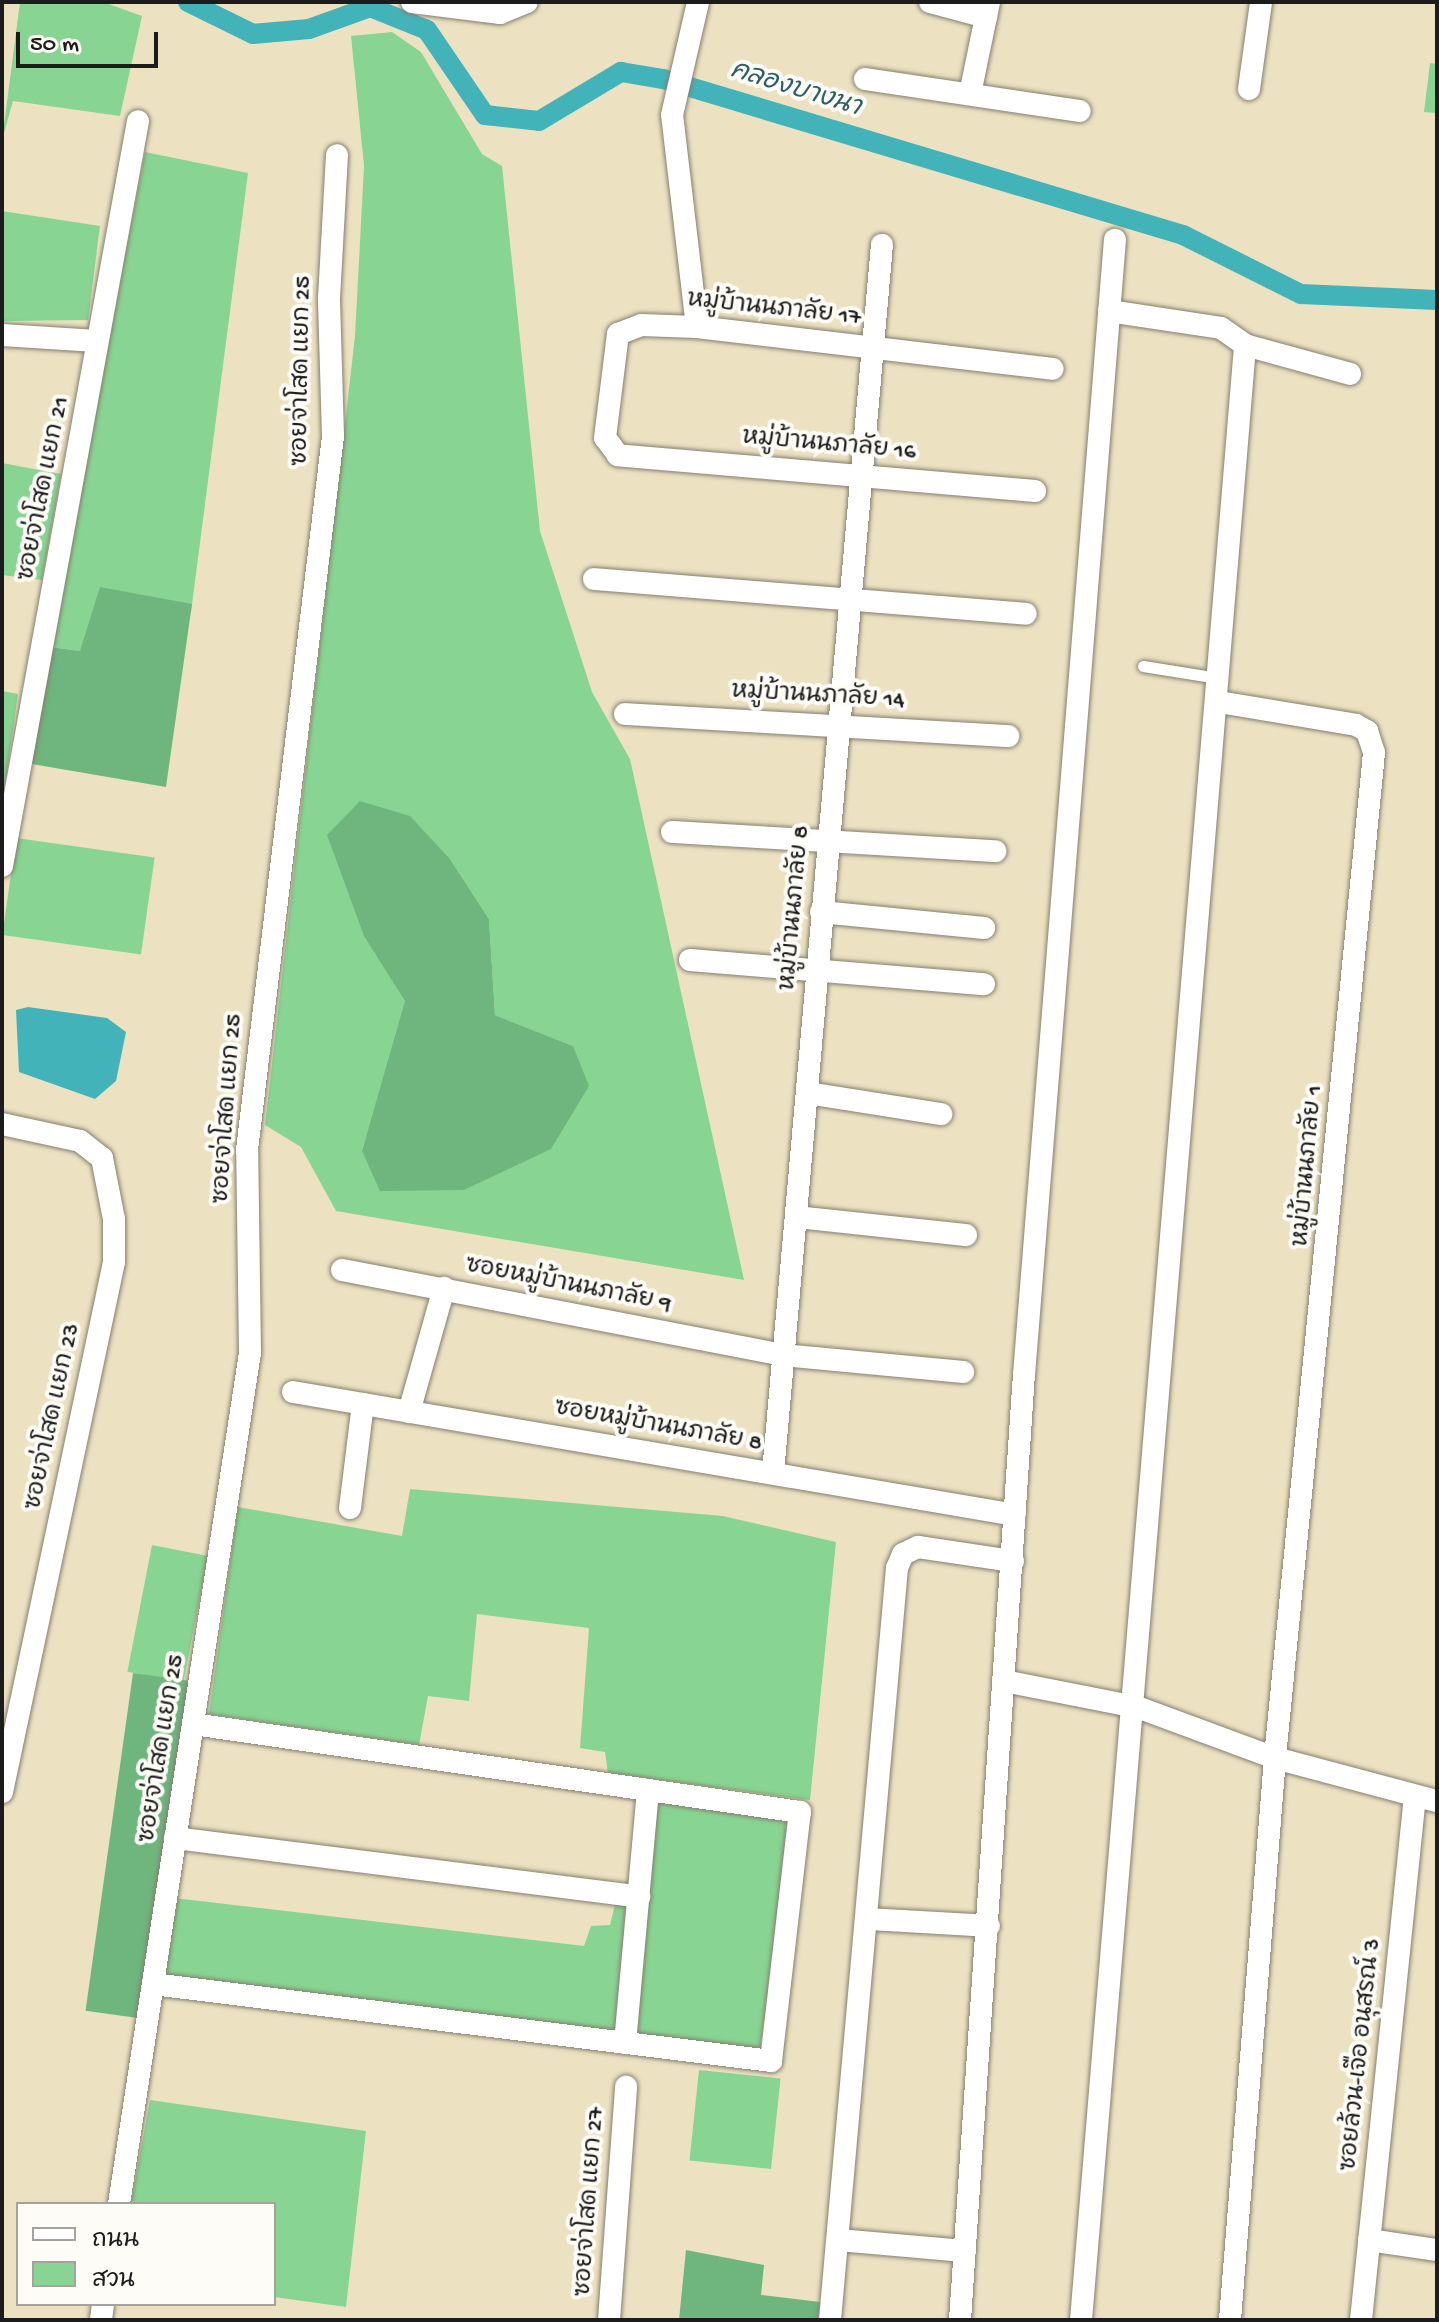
<!DOCTYPE html>
<html>
<head>
<meta charset="utf-8">
<style>
	body { margin:0 }
	#map { position:relative; width:1439px; height:2322px; overflow:hidden; background:#ece2c2; font-family:"Gochi Hand","Playpen Sans Thai",sans-serif }
	div>[style] { position:absolute }
	.green>* { inset:0; background:#88d593; transform-origin:0 0 }
	.forest>* { inset:0; background:#6eb67d; transform-origin:0 0 }
	.water>* { inset:0; background:#43b3ba }
	.canal>* { height:20px; margin:-10px; padding:0 10px; transform-origin:10px; border-radius:10px; background:#43b3ba }
	.roads { filter:drop-shadow(0 0 2px #847f6f) drop-shadow(0 0 2px #847f6f) }
	.service>* { height:11px; margin:-5.5px; padding:0 5.5px; transform-origin:5.5px; border-radius:5.5px; background:#fff }
	.minor>* { height:22px; margin:-11px; padding:0 11px; transform-origin:11px; border-radius:11px; background:#fff }
	span { translate:-50% -50%; white-space:nowrap; text-align:center; line-height:1.15; -webkit-text-stroke:8px #fdfcf7; paint-order:stroke }
	.street-label { font-size:24px; color:#1c1c1c }
	.water-label { font-size:26px; color:#2e6063; font-style:italic }
	.frame { position:absolute; inset:0; border:4px solid #1c1c1c; pointer-events:none }
	.legend { position:absolute; left:16px; top:2202px; width:260px; height:104px; box-sizing:border-box; background:#fdfcf7; border:2px solid #a3a29f; margin:0; padding:10px 14px; list-style:none; font-size:24px; color:#1c1c1c }
	.legend li { display:flex; align-items:center; gap:16px; height:40px }
	.legend b { width:40px; border:2px solid #a3a29f }
	.scale { position:absolute; left:16px; top:32px; width:142px; height:36px; box-sizing:border-box; border:4px solid #1c1c1c; border-top:0; padding-left:10px; font-size:24px; line-height:28px; white-space:nowrap; color:#1c1c1c; -webkit-text-stroke:6px #fdfcf7; paint-order:stroke }
</style>
</head>
<body>
<div id="map">
	<div class="green">
		<div style="clip-path:polygon(20px 2px,103px 2px,142px 16px,120px 116px,13px 101px,2px 140px)"></div>
		<div style="clip-path:polygon(evenodd,392px 32px,421px 52px,482px 154px,502px 166px,540px 531px,592px 692px,630px 759px,744px 1280px,336px 1211px,301px 1147px,265px 1125px,355px 336px,364px 166px,351px 36px,392px 32px,450px 859px,489px 919px,495px 1015px,573px 1046px,362px 1151px,450px 859px)"></div>
		<div style="clip-path:polygon(1430px 63px,1437px 64px,1437px 113px,1424px 112px)"></div>
		<div style="clip-path:polygon(145px 152px,248px 173px,191px 612px,80px 651px,50px 647px)"></div>
		<div style="clip-path:polygon(2px 211px,100px 226px,88px 320px,2px 321px)"></div>
		<div style="clip-path:polygon(2px 463px,61px 474px,42px 580px,2px 575px)"></div>
		<div style="clip-path:polygon(2px 691px,18px 694px,2px 807px)"></div>
		<div style="left:16px;top:838px;width:140px;height:98px;rotate:8deg"></div>
		<div style="clip-path:polygon(410px 1489px,723px 1516px,836px 1542px,810px 1800px,608px 1773px,605px 1752px,580px 1748px,589px 1628px,477px 1614px,469px 1701px,428px 1696px,419px 1745px,209px 1714px,238px 1507px,402px 1536px)"></div>
		<div style="left:152px;top:1545px;width:57px;height:129px;rotate:11deg"></div>
		<div style="left:659px;top:1798px;width:135px;height:239px;rotate:8deg"></div>
		<div style="clip-path:polygon(174px 1898px,584px 1946px,591px 1926px,610px 1925px,615px 1904px,631px 1903px,619px 2037px,164px 1975px)"></div>
		<div style="left:699px;top:2070px;width:82px;height:91px;rotate:6deg"></div>
		<div style="clip-path:polygon(150px 2100px,366px 2131px,346px 2307px,274px 2297px,274px 2204px,131px 2204px)"></div>
	</div>
	<div class="forest">
		<div style="clip-path:polygon(100px 587px,192px 604px,166px 787px,32px 764px,50px 647px,80px 651px)"></div>
		<div style="clip-path:polygon(360px 801px,410px 816px,450px 859px,489px 919px,495px 1015px,573px 1046px,589px 1086px,551px 1149px,464px 1190px,380px 1191px,362px 1151px,405px 1001px,364px 936px,327px 835px)"></div>
		<div style="left:133px;top:1673px;width:60px;height:341px;rotate:8deg"></div>
		<div style="clip-path:polygon(686px 2250px,764px 2265px,761px 2295px,820px 2302px,818px 2320px,679px 2320px)"></div>
	</div>
	<div class="water">
		<div style="clip-path:polygon(28px 1007px,107px 1018px,126px 1032px,116px 1081px,95px 1099px,19px 1072px,16px 1010px)"></div>
	</div>
	<div class="canal">
		<div style="left:188px;top:2px;width:72px;rotate:26.2deg"></div>
		<div style="left:253px;top:34px;width:56px;rotate:-5.1deg"></div>
		<div style="left:309px;top:29px;width:65px;rotate:-19.8deg"></div>
		<div style="left:370px;top:7px;width:61px;rotate:22deg"></div>
		<div style="left:427px;top:30px;width:103px;rotate:55.7deg"></div>
		<div style="left:485px;top:115px;width:54px;rotate:6.3deg"></div>
		<div style="left:539px;top:121px;width:96px;rotate:-30.9deg"></div>
		<div style="left:621px;top:72px;width:43px;rotate:9.5deg"></div>
		<div style="left:663px;top:79px;width:543px;rotate:16.7deg"></div>
		<div style="left:1183px;top:235px;width:132px;rotate:26.6deg"></div>
		<div style="left:1301px;top:294px;width:136px;rotate:2.5deg"></div>
	</div>
	<div class="roads">
		<div class="service">
			<div style="left:1143px;top:666px;width:76px;rotate:9.1deg"></div>
		</div>
		<div class="minor">
			<div style="left:412px;top:2px;width:89px;rotate:7.1deg"></div>
			<div style="left:500px;top:13px;width:29px;rotate:-22deg"></div>
			<div style="left:930px;top:2px;width:58px;rotate:15deg"></div>
			<div style="left:865px;top:79px;width:217px;rotate:8.5deg"></div>
			<div style="left:1249px;top:89px;width:88px;rotate:-82.1deg"></div>
			<div style="left:970px;top:94px;width:94px;rotate:-78.3deg"></div>
			<div style="left:1109px;top:311px;width:113px;rotate:8.6deg"></div>
			<div style="left:1221px;top:328px;width:29px;rotate:35deg"></div>
			<div style="left:1245px;top:345px;width:109px;rotate:15.4deg"></div>
			<div style="left:697px;top:327px;width:213px;rotate:-96.7deg"></div>
			<div style="left:672px;top:115px;width:116px;rotate:-77deg"></div>
			<div style="left:2px;top:335px;width:95px;rotate:3.6deg"></div>
			<div style="left:1035px;top:491px;width:419px;rotate:-175.1deg"></div>
			<div style="left:618px;top:455px;width:21px;rotate:-127deg"></div>
			<div style="left:605px;top:438px;width:105px;rotate:-82.9deg"></div>
			<div style="left:618px;top:334px;width:25px;rotate:-21deg"></div>
			<div style="left:641px;top:325px;width:56px;rotate:2deg"></div>
			<div style="left:697px;top:327px;width:358px;rotate:6.7deg"></div>
			<div style="left:594px;top:579px;width:433px;rotate:4.6deg"></div>
			<div style="left:1219px;top:702px;width:139px;rotate:9.5deg"></div>
			<div style="left:1356px;top:725px;width:13px;rotate:29deg"></div>
			<div style="left:1367px;top:731px;width:23px;rotate:72deg"></div>
			<div style="left:1374px;top:753px;width:1010px;rotate:95.63deg"></div>
			<div style="left:1275px;top:1758px;width:564px;rotate:94.58deg"></div>
			<div style="left:625px;top:714px;width:384px;rotate:3.3deg"></div>
			<div style="left:672px;top:832px;width:324px;rotate:3.4deg"></div>
			<div style="left:2px;top:866px;width:757px;rotate:-79.65deg"></div>
			<div style="left:821px;top:912px;width:164px;rotate:5.6deg"></div>
			<div style="left:690px;top:960px;width:295px;rotate:4.7deg"></div>
			<div style="left:808px;top:1093px;width:135px;rotate:9deg"></div>
			<div style="left:2px;top:1124px;width:80px;rotate:12.3deg"></div>
			<div style="left:80px;top:1141px;width:28px;rotate:38deg"></div>
			<div style="left:102px;top:1158px;width:62px;rotate:78.9deg"></div>
			<div style="left:114px;top:1219px;width:43px;rotate:90deg"></div>
			<div style="left:114px;top:1262px;width:542px;rotate:101.93deg"></div>
			<div style="left:797px;top:1217px;width:170px;rotate:6.1deg"></div>
			<div style="left:342px;top:1270px;width:449px;rotate:10.9deg"></div>
			<div style="left:783px;top:1355px;width:181px;rotate:5.4deg"></div>
			<div style="left:293px;top:1392px;width:732px;rotate:9.67deg"></div>
			<div style="left:409px;top:1412px;width:129px;rotate:-74.2deg"></div>
			<div style="left:773px;top:1473px;width:1233px;rotate:-84.93deg"></div>
			<div style="left:350px;top:1508px;width:105px;rotate:-82.9deg"></div>
			<div style="left:1004px;top:1681px;width:136px;rotate:11.1deg"></div>
			<div style="left:1137px;top:1707px;width:147px;rotate:20.3deg"></div>
			<div style="left:1275px;top:1758px;width:168px;rotate:14.9deg"></div>
			<div style="left:175px;top:1838px;width:468px;rotate:7.2deg"></div>
			<div style="left:868px;top:1919px;width:121px;rotate:3.3deg"></div>
			<div style="left:153px;top:1984px;width:623px;rotate:7.1deg"></div>
			<div style="left:771px;top:2061px;width:251px;rotate:-83.4deg"></div>
			<div style="left:800px;top:1812px;width:613px;rotate:-171.75deg"></div>
			<div style="left:625px;top:2043px;width:254px;rotate:-84.8deg"></div>
			<div style="left:119px;top:2204px;width:861px;rotate:-81.25deg"></div>
			<div style="left:250px;top:1353px;width:203px;rotate:-90.8deg"></div>
			<div style="left:247px;top:1150px;width:719px;rotate:-83.13deg"></div>
			<div style="left:333px;top:436px;width:138px;rotate:-91.7deg"></div>
			<div style="left:329px;top:298px;width:143px;rotate:-86.8deg"></div>
			<div style="left:838px;top:2240px;width:127px;rotate:5deg"></div>
			<div style="left:1369px;top:2240px;width:69px;rotate:8.4deg"></div>
			<div style="left:101px;top:2320px;width:16px;rotate:-83deg"></div>
			<div style="left:609px;top:2320px;width:234px;rotate:-85.8deg"></div>
			<div style="left:830px;top:2320px;width:755px;rotate:-84.91deg"></div>
			<div style="left:897px;top:1568px;width:15px;rotate:-67deg"></div>
			<div style="left:903px;top:1554px;width:17px;rotate:-25deg"></div>
			<div style="left:918px;top:1547px;width:96px;rotate:8.4deg"></div>
			<div style="left:960px;top:2320px;width:947px;rotate:-86.13deg"></div>
			<div style="left:1024px;top:1375px;width:1139px;rotate:-85.42deg"></div>
			<div style="left:1081px;top:2320px;width:1982px;rotate:-85.25deg"></div>
			<div style="left:1361px;top:2320px;width:527px;rotate:-84.12deg"></div>
		</div>
	</div>
	<div class="street-label">
		<span style="left:774px;top:310px;rotate:6deg">หมู่บ้านนภาลัย 17</span>
		<span style="left:303px;top:371px;rotate:-89deg">ซอยจ่าโสด แยก 25</span>
		<span style="left:829px;top:446px;rotate:5deg">หมู่บ้านนภาลัย 16</span>
		<span style="left:45px;top:489px;rotate:-79deg">ซอยจ่าโสด แยก 21</span>
		<span style="left:818px;top:697px;rotate:3deg">หมู่บ้านนภาลัย 14</span>
		<span style="left:796px;top:908px;rotate:-85deg">หมู่บ้านนภาลัย 8</span>
		<span style="left:229px;top:1109px;rotate:-86deg">ซอยจ่าโสด แยก 25</span>
		<span style="left:1309px;top:1166px;rotate:-85deg">หมู่บ้านนภาลัย 1</span>
		<span style="left:568px;top:1286px;rotate:11deg">ซอยหมู่บ้านนภาลัย 9</span>
		<span style="left:54px;top:1417px;rotate:-78deg">ซอยจ่าโสด แยก 23</span>
		<span style="left:658px;top:1427px;rotate:10deg">ซอยหมู่บ้านนภาลัย 8</span>
		<span style="left:163px;top:1749px;rotate:-81deg">ซอยจ่าโสด แยก 25</span>
		<span style="left:1362px;top:2055px;rotate:-84deg">ซอยล้วน-เจือ อนุสรณ์ 3</span>
		<span style="left:591px;top:2202px;rotate:-86deg">ซอยจ่าโสด แยก 27</span>
	</div>
	<div class="water-label">
		<span style="left:795px;top:91px;rotate:17deg">คลองบางนา</span>
	</div>
	<div class="frame"></div>
	<ul class="legend">
	<li><b style="height:10px;background:#fff"></b>ถนน</li>
	<li><b style="height:22px;background:#88d593"></b>สวน</li>
	</ul>
	<div class="scale">50 m</div>
</div>
</body>
</html>
